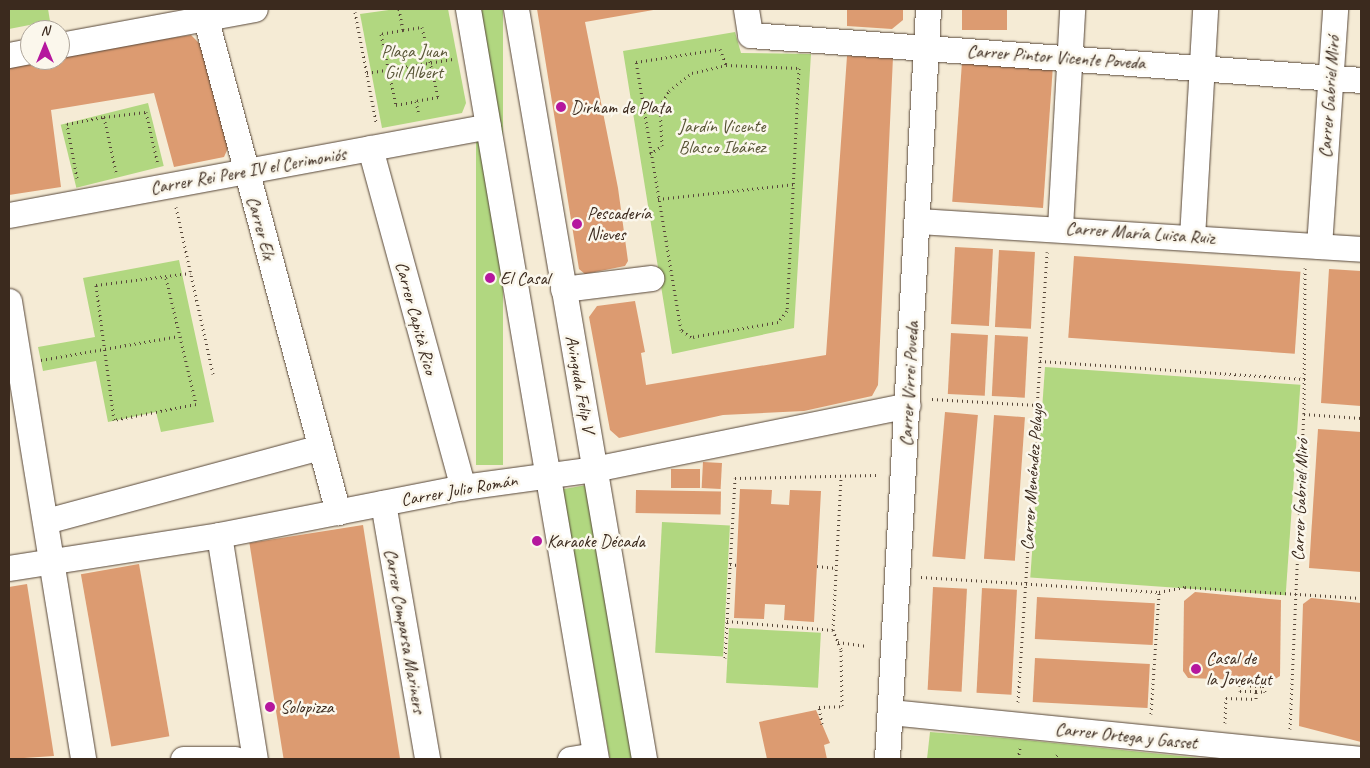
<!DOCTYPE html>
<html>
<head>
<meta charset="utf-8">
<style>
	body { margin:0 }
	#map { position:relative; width:1370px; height:768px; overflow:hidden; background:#f5ebd5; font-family:Caveat,sans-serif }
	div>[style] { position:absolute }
	.green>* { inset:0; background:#b1d780; transform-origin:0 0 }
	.building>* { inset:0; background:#dc9b71; transform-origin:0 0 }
	.path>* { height:3px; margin-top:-1.5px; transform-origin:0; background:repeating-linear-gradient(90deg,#574739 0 1px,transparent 0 5px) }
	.roads { filter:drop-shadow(0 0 1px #574739) drop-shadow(0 0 1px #574739) }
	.minor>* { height:25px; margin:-12.5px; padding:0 12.5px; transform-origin:12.5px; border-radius:12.5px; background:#fff }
	.dots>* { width:14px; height:14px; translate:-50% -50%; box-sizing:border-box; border:2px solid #fbf7ec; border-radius:50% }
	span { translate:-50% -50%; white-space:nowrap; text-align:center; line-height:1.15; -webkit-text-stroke:5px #fbf7ec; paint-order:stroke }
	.park-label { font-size:18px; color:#585536 }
	.street-label { font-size:18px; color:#3b2a1e }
	.poi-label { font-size:18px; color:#3b2a1e }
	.left { translate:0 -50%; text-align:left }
	.frame { position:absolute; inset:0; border:10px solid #3b2a1e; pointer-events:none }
	.north { position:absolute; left:20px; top:20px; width:50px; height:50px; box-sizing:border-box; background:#fbf7ec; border:1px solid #aea59a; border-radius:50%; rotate:0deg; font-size:14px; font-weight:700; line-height:20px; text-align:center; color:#3b2a1e }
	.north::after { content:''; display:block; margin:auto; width:18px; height:22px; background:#b5179e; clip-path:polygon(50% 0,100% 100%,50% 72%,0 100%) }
</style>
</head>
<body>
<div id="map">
	<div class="green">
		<div style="clip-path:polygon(9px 9px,48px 9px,50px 21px,9px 29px)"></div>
		<div style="clip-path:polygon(396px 9px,448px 9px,466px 103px,462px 113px,382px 128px,360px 14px)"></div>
		<div style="left:476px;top:9px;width:27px;height:456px"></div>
		<div style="clip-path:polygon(735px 32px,741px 53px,811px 54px,794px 328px,672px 354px,623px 51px)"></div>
		<div style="left:148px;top:103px;width:65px;height:90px;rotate:76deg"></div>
		<div style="clip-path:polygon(179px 260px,214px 422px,161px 432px,156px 412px,108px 422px,96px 361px,43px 371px,38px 347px,95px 337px,83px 278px)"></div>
		<div style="left:1045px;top:367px;width:256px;height:211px;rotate:4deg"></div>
		<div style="left:587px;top:485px;width:278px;height:25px;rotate:80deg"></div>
		<div style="left:662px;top:522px;width:68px;height:131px;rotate:3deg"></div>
		<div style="left:729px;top:628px;width:92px;height:55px;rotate:3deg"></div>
		<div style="clip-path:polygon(930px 732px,1016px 739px,1209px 759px,927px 759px)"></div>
	</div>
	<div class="building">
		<div style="clip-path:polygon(537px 9px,659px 9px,585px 22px,618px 188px,628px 261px,625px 266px,585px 274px,579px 269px)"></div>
		<div style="clip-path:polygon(847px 9px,903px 9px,903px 20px,892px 29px,847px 26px)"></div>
		<div style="left:962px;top:9px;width:45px;height:21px"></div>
		<div style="clip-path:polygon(191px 35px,203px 47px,228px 148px,224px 157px,174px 167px,154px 93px,51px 110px,61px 187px,9px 195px,9px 63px,60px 60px,60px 55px)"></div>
		<div style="clip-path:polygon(847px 56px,893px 57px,878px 385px,872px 396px,804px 411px,723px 415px,619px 438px,610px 430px,589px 317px,597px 306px,635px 301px,645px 352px,641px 353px,646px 385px,826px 355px)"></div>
		<div style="left:962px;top:62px;width:91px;height:140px;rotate:4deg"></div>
		<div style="left:955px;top:247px;width:38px;height:77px;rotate:3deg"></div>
		<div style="left:999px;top:250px;width:36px;height:77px;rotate:3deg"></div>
		<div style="left:1074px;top:256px;width:227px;height:82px;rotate:4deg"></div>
		<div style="clip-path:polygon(1329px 269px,1361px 271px,1361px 406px,1321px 403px)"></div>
		<div style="left:951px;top:333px;width:37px;height:61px;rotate:3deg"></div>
		<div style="left:995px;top:335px;width:33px;height:61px;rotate:3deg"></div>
		<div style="left:945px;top:412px;width:33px;height:145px;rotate:5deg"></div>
		<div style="left:994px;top:415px;width:31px;height:144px;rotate:4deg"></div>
		<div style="clip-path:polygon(1318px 429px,1361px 432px,1361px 572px,1309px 568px)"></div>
		<div style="left:703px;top:462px;width:19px;height:26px;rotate:3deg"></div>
		<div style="left:671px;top:469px;width:29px;height:19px"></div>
		<div style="clip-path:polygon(740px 489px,772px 490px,771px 504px,789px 505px,790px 490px,821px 491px,814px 622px,784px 620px,785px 605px,765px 604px,764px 619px,734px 618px)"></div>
		<div style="left:636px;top:490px;width:85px;height:23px;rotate:1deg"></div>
		<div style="left:363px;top:525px;width:237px;height:115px;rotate:81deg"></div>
		<div style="left:139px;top:564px;width:175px;height:59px;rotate:80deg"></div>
		<div style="clip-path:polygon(27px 584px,54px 756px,9px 759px,9px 587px)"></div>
		<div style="left:933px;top:587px;width:34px;height:103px;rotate:3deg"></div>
		<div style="left:982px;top:588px;width:35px;height:105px;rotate:3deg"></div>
		<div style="clip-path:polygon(1195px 592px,1281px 600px,1280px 676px,1272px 681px,1188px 678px,1183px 671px,1184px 601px)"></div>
		<div style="left:1037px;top:597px;width:118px;height:42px;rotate:3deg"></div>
		<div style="clip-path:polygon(1311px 598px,1361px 603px,1361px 742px,1299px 726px,1303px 604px)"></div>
		<div style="left:1035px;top:658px;width:115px;height:44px;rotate:3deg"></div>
		<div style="clip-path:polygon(816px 710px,830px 743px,824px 745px,827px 759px,767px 759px,759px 722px)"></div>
	</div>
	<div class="path">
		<div style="left:399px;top:9px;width:21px;rotate:79deg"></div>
		<div style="left:403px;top:30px;width:22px;rotate:170deg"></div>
		<div style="left:381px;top:34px;width:73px;rotate:78.1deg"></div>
		<div style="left:396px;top:105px;width:20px;rotate:-11deg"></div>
		<div style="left:416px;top:101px;width:14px;rotate:78deg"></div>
		<div style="left:355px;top:12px;width:112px;rotate:79.2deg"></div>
		<div style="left:403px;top:30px;width:19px;rotate:-9deg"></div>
		<div style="left:422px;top:27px;width:72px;rotate:77.1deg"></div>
		<div style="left:438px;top:97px;width:22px;rotate:170deg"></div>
		<div style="left:720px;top:49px;width:17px;rotate:69deg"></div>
		<div style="left:726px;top:65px;width:73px;rotate:2.4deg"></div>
		<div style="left:799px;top:68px;width:243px;rotate:92.8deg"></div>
		<div style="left:787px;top:311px;width:14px;rotate:129deg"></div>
		<div style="left:778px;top:322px;width:88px;rotate:170.2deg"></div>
		<div style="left:691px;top:337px;width:12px;rotate:-145deg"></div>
		<div style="left:681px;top:330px;width:272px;rotate:-99.5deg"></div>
		<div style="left:636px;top:62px;width:85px;rotate:-8.8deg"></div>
		<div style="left:367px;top:73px;width:87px;rotate:-9.2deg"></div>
		<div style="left:104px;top:117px;width:42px;rotate:-6.8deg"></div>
		<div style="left:146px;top:112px;width:54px;rotate:77.2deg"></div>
		<div style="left:650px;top:154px;width:14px;rotate:-34deg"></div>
		<div style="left:662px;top:146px;width:40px;rotate:-92.9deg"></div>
		<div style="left:660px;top:106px;width:17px;rotate:-59deg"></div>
		<div style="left:669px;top:91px;width:29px;rotate:-38deg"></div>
		<div style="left:692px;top:73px;width:35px;rotate:-13deg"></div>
		<div style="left:77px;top:178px;width:55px;rotate:-100.5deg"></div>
		<div style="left:67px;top:124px;width:38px;rotate:-11deg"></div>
		<div style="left:104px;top:117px;width:56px;rotate:77.7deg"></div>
		<div style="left:658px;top:199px;width:138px;rotate:-6.2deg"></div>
		<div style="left:176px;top:207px;width:171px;rotate:77.5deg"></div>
		<div style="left:166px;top:278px;width:130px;rotate:76.6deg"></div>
		<div style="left:196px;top:404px;width:84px;rotate:169deg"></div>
		<div style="left:114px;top:420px;width:136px;rotate:-97.6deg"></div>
		<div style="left:96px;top:285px;width:95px;rotate:-7.3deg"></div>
		<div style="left:41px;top:360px;width:140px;rotate:-9.9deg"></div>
		<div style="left:1040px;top:361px;width:266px;rotate:3.9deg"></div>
		<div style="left:932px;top:399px;width:105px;rotate:3.3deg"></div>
		<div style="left:1304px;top:414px;width:57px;rotate:4deg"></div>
		<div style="left:730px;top:564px;width:7px;rotate:8deg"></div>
		<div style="left:817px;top:566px;width:19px;rotate:6deg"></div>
		<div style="left:921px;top:577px;width:238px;rotate:3.6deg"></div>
		<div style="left:1159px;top:592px;width:26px;rotate:-11deg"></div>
		<div style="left:1185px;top:587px;width:176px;rotate:3.6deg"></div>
		<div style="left:727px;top:621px;width:106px;rotate:4.9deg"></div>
		<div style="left:838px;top:642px;width:29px;rotate:8deg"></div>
		<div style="left:725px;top:658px;width:180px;rotate:-86.8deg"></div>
		<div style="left:735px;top:478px;width:141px;rotate:-1.2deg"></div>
		<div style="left:1256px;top:691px;width:16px;rotate:180deg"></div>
		<div style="left:1240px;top:691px;width:6px;rotate:-90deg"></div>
		<div style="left:1240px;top:685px;width:22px;rotate:3deg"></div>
		<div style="left:1018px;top:702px;width:451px;rotate:-86.3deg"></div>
		<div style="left:1151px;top:714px;width:122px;rotate:-86.2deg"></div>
		<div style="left:1225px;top:723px;width:25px;rotate:-88deg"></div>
		<div style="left:1226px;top:698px;width:30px;rotate:2deg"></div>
		<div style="left:1256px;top:699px;width:8px;rotate:-90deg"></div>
		<div style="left:1256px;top:691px;width:9px;rotate:6deg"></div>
		<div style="left:1265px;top:692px;width:11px;rotate:-105deg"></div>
		<div style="left:822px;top:724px;width:17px;rotate:-100deg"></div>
		<div style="left:819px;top:707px;width:23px;rotate:-2deg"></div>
		<div style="left:842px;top:706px;width:57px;rotate:-91deg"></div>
		<div style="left:841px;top:649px;width:21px;rotate:-113deg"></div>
		<div style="left:833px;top:630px;width:153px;rotate:-87deg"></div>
		<div style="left:1290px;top:729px;width:315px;rotate:-87.5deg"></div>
		<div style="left:1304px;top:414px;width:146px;rotate:-89.6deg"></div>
		<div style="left:1018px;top:759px;width:11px;rotate:-80deg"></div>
		<div style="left:1053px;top:759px;width:8px;rotate:-45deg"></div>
	</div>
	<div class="roads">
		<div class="minor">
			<div style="left:203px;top:9px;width:521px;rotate:74.98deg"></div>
			<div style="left:468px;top:9px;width:761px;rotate:80.31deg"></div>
			<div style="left:516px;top:9px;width:761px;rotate:80.31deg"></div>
			<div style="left:746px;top:9px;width:26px;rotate:81deg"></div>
			<div style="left:750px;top:35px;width:613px;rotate:4.21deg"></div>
			<div style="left:60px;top:45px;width:198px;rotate:-10.5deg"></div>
			<div style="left:9px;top:55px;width:21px;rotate:-11deg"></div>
			<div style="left:370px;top:148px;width:352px;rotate:74.7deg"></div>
			<div style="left:9px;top:215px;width:487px;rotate:-10.5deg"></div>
			<div style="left:919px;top:221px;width:443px;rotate:3.6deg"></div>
			<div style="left:1060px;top:227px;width:218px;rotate:-86.8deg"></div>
			<div style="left:1192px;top:237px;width:228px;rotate:-86.7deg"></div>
			<div style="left:1319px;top:246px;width:238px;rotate:-86.1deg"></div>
			<div style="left:563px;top:289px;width:89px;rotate:-7.1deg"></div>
			<div style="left:9px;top:301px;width:464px;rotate:80.8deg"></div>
			<div style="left:383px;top:503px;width:260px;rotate:80.2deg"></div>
			<div style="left:46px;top:521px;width:284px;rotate:-15.1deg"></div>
			<div style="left:219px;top:535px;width:227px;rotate:80.9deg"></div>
			<div style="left:9px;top:568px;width:213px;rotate:-8.9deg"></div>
			<div style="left:219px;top:535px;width:249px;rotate:-11.1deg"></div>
			<div style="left:463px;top:487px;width:132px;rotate:-7.8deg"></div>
			<div style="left:594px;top:469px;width:320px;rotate:-11.5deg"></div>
			<div style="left:890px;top:712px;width:473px;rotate:5.7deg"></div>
			<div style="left:183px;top:759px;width:52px"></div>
			<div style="left:570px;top:759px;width:25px;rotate:-9deg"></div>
			<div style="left:887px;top:759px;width:751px;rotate:-86.87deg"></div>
		</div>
	</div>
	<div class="dots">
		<div style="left:561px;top:107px;background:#b5179e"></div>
		<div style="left:577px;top:224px;background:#b5179e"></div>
		<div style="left:490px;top:278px;background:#b5179e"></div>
		<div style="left:537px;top:541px;background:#b5179e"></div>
		<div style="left:1196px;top:669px;background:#b5179e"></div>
		<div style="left:270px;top:707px;background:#b5179e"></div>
	</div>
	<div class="park-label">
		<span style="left:414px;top:62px">Plaça Juan<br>Gil Albert</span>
		<span style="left:722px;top:137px">Jardín Vicente<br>Blasco Ibáñez</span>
	</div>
	<div class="street-label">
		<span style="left:1056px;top:57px;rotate:4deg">Carrer Pintor Vicente Poveda</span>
		<span style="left:1329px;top:97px;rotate:-86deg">Carrer Gabriel Miró</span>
		<span style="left:248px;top:171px;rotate:-10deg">Carrer Rei Pere IV el Cerimoniós</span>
		<span style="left:261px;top:228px;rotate:75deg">Carrer Elx</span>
		<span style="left:1140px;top:233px;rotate:4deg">Carrer María Luisa Ruiz</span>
		<span style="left:416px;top:318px;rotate:75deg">Carrer Capità Rico</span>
		<span style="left:580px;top:384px;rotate:80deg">Avinguda Felip V</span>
		<span style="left:909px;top:384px;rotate:-87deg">Carrer Virrei Poveda</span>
		<span style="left:1032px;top:477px;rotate:-86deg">Carrer Menéndez Pelayo</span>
		<span style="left:459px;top:490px;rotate:-10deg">Carrer Julio Román</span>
		<span style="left:1300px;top:500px;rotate:-88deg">Carrer Gabriel Miró</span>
		<span style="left:405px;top:631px;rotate:80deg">Carrer Comparsa Mariners</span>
		<span style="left:1126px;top:736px;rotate:6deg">Carrer Ortega y Gasset</span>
	</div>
	<div class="poi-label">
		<span class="left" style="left:571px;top:107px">Dirham de Plata</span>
		<span class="left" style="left:587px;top:224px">Pescadería<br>Nieves</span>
		<span class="left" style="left:500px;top:278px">El Casal</span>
		<span class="left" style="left:547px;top:541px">Karaoke Década</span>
		<span class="left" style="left:1206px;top:669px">Casal de<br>la Joventut</span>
		<span class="left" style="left:280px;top:707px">Solopizza</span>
	</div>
	<div class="frame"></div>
	<div class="north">N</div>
</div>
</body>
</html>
